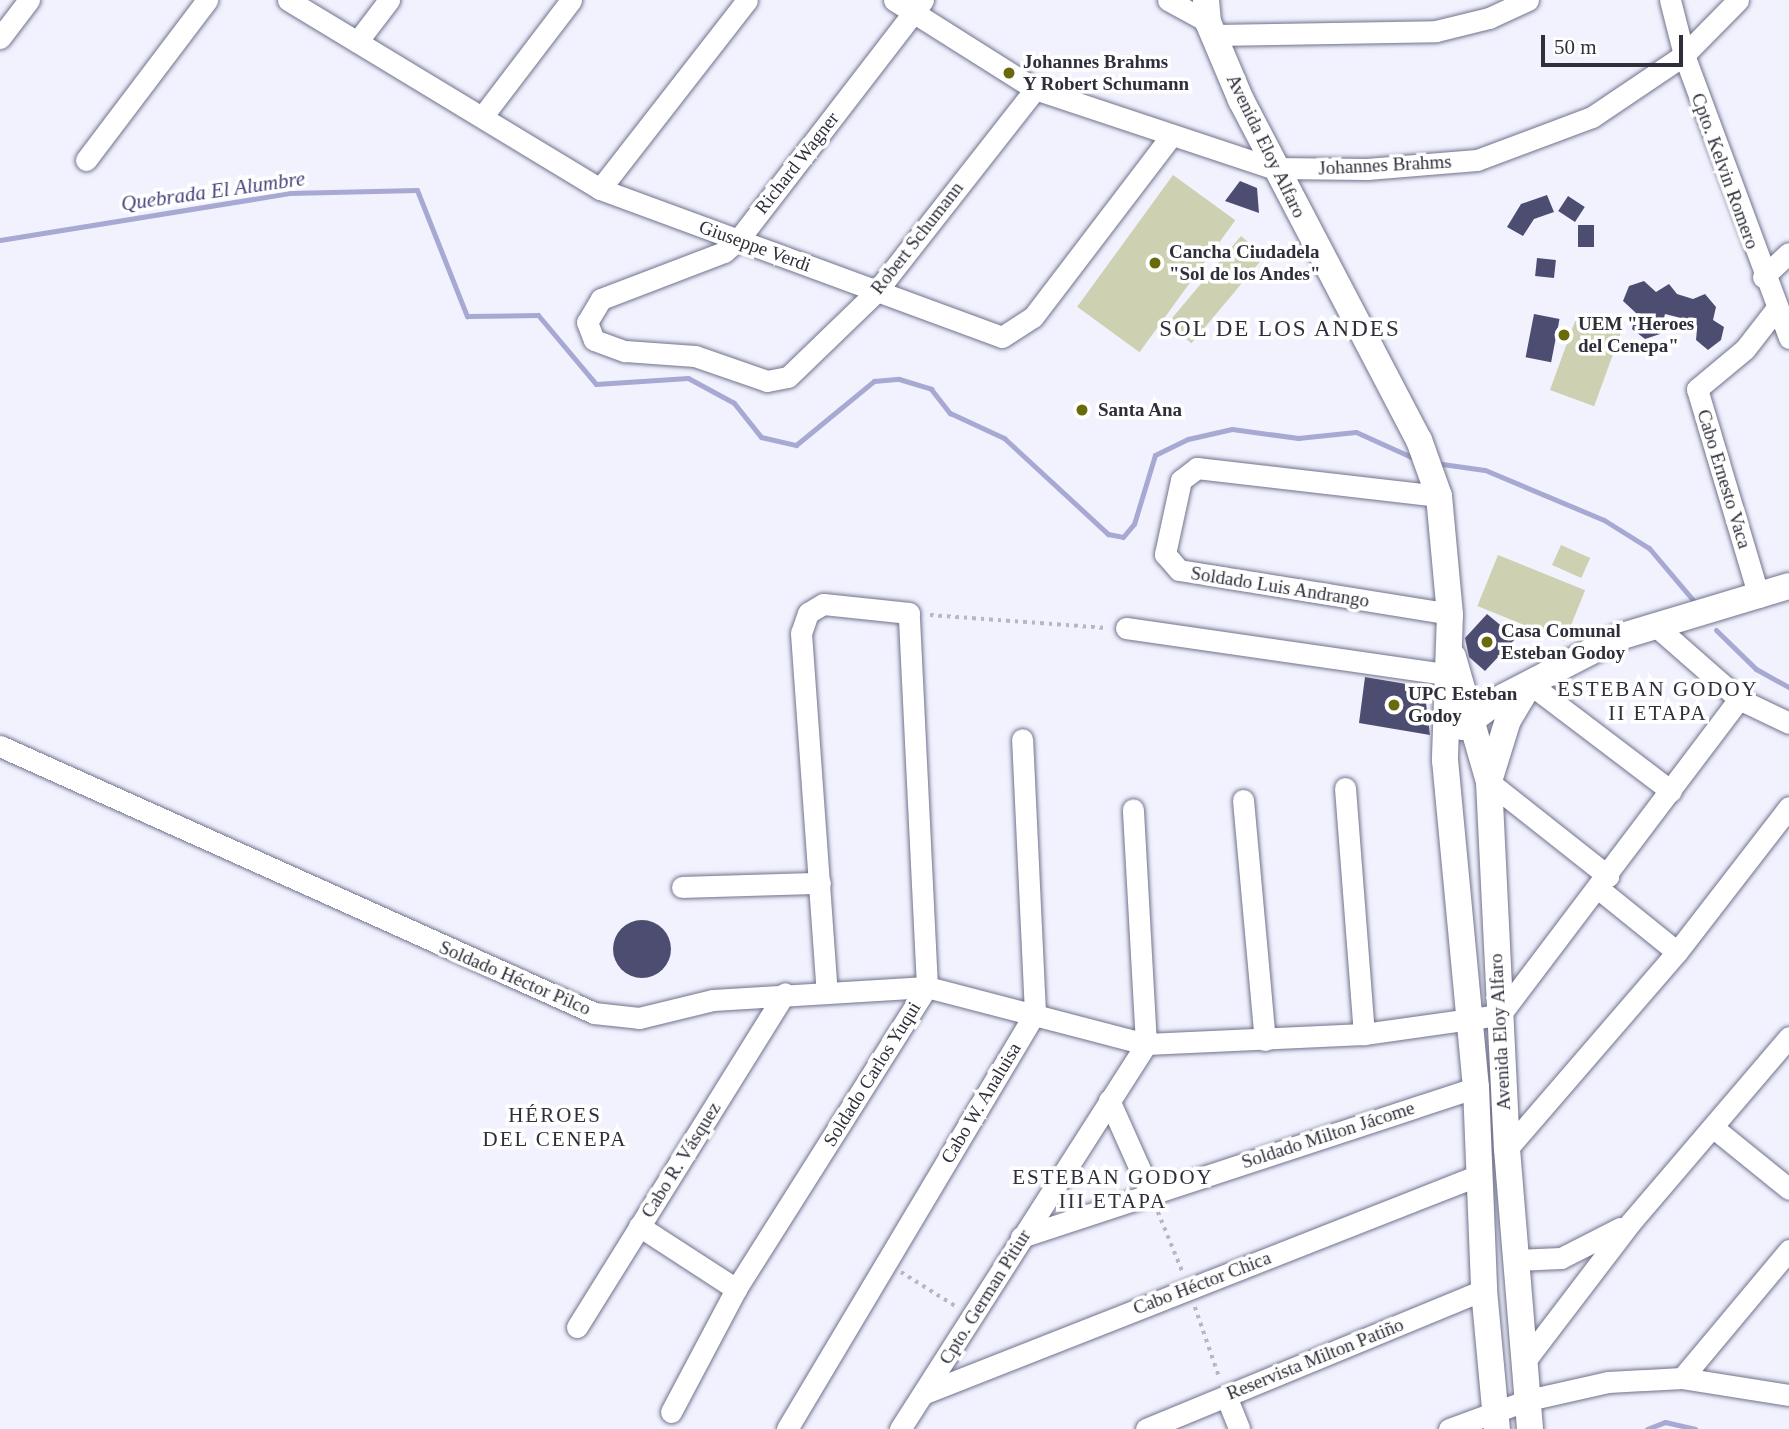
<!DOCTYPE html>
<html>
<head>
<meta charset="utf-8">
<style>
	body { margin:0 }
	#map { position:relative; width:1789px; height:1429px; overflow:hidden; background:#f1f2fe; font-family:"Times New Roman",serif }
	div>[style] { position:absolute }
	.green>* { inset:0; background:#ced0b2; transform-origin:0 0 }
	.stream>* { height:5px; margin:-2.5px; padding:0 2.5px; transform-origin:2.5px; border-radius:2.5px; background:#a7a9d2 }
	.building>* { inset:0; background:#4d4d71; transform-origin:0 0 }
	.round { border-radius:50% }
	.path>* { height:3.5px; margin-top:-1.75px; transform-origin:0; background:repeating-linear-gradient(90deg,#b6b7c3 0 3.5px,transparent 0 8.5px) }
	.roads { filter:drop-shadow(0 0 2px #70728c) drop-shadow(0 0 2px #70728c) }
	.minor>* { height:21px; margin:-10.5px; padding:0 10.5px; transform-origin:10.5px; border-radius:10.5px; background:#fff }
	.tertiary>* { height:26px; margin:-13px; padding:0 13px; transform-origin:13px; border-radius:13px; background:#fff }
	.dots>* { width:19px; height:19px; translate:-50% -50%; box-sizing:border-box; border:4px solid #fff; border-radius:50% }
	span { translate:-50% -50%; white-space:nowrap; text-align:center; line-height:1.15; -webkit-text-stroke:7px #fff; paint-order:stroke }
	.poi-label { font-size:19px; color:#2e2f3a; font-weight:700 }
	.left { translate:0 -50%; text-align:left }
	.street-label { font-size:19px; color:#2e2f3a }
	.water-label { font-size:21px; color:#47467d; font-style:italic }
	.neighbourhood-label { font-size:21px; color:#2e2f3a; letter-spacing:2px }
	.quarter-label { font-size:23px; color:#2e2f3a; letter-spacing:2px }
	.scale { position:absolute; left:1541px; top:35px; width:142px; height:32px; box-sizing:border-box; border:4px solid #2e2f3a; border-top:0; padding-left:9px; font-size:21px; line-height:24px; white-space:nowrap; color:#2e2f3a; -webkit-text-stroke:5px #fff; paint-order:stroke }
</style>
</head>
<body>
<div id="map">
	<div class="green">
		<div style="left:1173px;top:175px;width:77px;height:163px;rotate:36deg"></div>
		<div style="left:1241px;top:236px;width:31px;height:114px;rotate:40deg"></div>
		<div style="left:1578px;top:313px;width:47px;height:82px;rotate:20deg"></div>
		<div style="left:1561px;top:545px;width:32px;height:22px;rotate:24deg"></div>
		<div style="left:1498px;top:555px;width:94px;height:55px;rotate:22deg"></div>
	</div>
	<div class="stream">
		<div style="left:0;top:240px;width:293px;rotate:-9.2deg"></div>
		<div style="left:289px;top:193px;width:128px;rotate:-1.3deg"></div>
		<div style="left:417px;top:190px;width:136px;rotate:68.4deg"></div>
		<div style="left:467px;top:316px;width:71px;rotate:-0.8deg"></div>
		<div style="left:538px;top:315px;width:90px;rotate:50deg"></div>
		<div style="left:596px;top:384px;width:92px;rotate:-3.7deg"></div>
		<div style="left:688px;top:378px;width:52px;rotate:28.5deg"></div>
		<div style="left:734px;top:403px;width:43px;rotate:51.5deg"></div>
		<div style="left:761px;top:437px;width:36px;rotate:13deg"></div>
		<div style="left:796px;top:445px;width:101px;rotate:-39.4deg"></div>
		<div style="left:874px;top:381px;width:25px;rotate:-5deg"></div>
		<div style="left:899px;top:379px;width:34px;rotate:17deg"></div>
		<div style="left:931px;top:389px;width:31px;rotate:52deg"></div>
		<div style="left:950px;top:413px;width:60px;rotate:24.8deg"></div>
		<div style="left:1004px;top:438px;width:142px;rotate:42.7deg"></div>
		<div style="left:1108px;top:534px;width:15px;rotate:11deg"></div>
		<div style="left:1123px;top:537px;width:17px;rotate:-50deg"></div>
		<div style="left:1134px;top:524px;width:72px;rotate:-73.1deg"></div>
		<div style="left:1155px;top:455px;width:37px;rotate:-26deg"></div>
		<div style="left:1188px;top:439px;width:45px;rotate:-12.8deg"></div>
		<div style="left:1232px;top:429px;width:67px;rotate:7.8deg"></div>
		<div style="left:1298px;top:438px;width:58px;rotate:-5.9deg"></div>
		<div style="left:1356px;top:432px;width:68px;rotate:24.3deg"></div>
		<div style="left:1435px;top:463px;width:50px;rotate:8deg"></div>
		<div style="left:1485px;top:470px;width:129px;rotate:22.8deg"></div>
		<div style="left:1604px;top:520px;width:53px;rotate:31.9deg"></div>
		<div style="left:1649px;top:548px;width:68px;rotate:49.8deg"></div>
		<div style="left:1716px;top:630px;width:56px;rotate:44.3deg"></div>
		<div style="left:1756px;top:669px;width:38px;rotate:29deg"></div>
		<div style="left:1647px;top:1429px;width:19px;rotate:-21deg"></div>
		<div style="left:1665px;top:1422px;width:31px;rotate:13deg"></div>
	</div>
	<div class="building">
		<div style="clip-path:polygon(1240px 181px,1257px 188px,1259px 213px,1225px 201px)"></div>
		<div style="clip-path:polygon(1547px 195px,1554px 212px,1534px 219px,1523px 236px,1507px 227px,1521px 204px)"></div>
		<div style="left:1568px;top:196px;width:20px;height:18px;rotate:33deg"></div>
		<div style="left:1578px;top:225px;width:16px;height:22px"></div>
		<div style="left:1537px;top:258px;width:19px;height:18px;rotate:6deg"></div>
		<div style="clip-path:polygon(1644px 281px,1656px 292px,1669px 284px,1677px 294px,1693px 299px,1705px 294px,1716px 307px,1713px 320px,1724px 327px,1721px 340px,1708px 350px,1696px 340px,1697px 329px,1689px 320px,1665px 314px,1660px 334px,1645px 339px,1632px 329px,1636px 313px,1623px 301px,1629px 286px)"></div>
		<div style="left:1534px;top:314px;width:26px;height:44px;rotate:11deg"></div>
		<div style="clip-path:polygon(1487px 614px,1516px 638px,1485px 671px,1469px 657px,1465px 638px)"></div>
		<div style="clip-path:polygon(1365px 677px,1424px 687px,1430px 735px,1359px 723px)"></div>
		<div class="round" style="left:613px;top:920px;width:58px;height:58px"></div>
	</div>
	<div class="path">
		<div style="left:930px;top:615px;width:177px;rotate:4.2deg"></div>
		<div style="left:1158px;top:1212px;width:66px;rotate:67.7deg"></div>
		<div style="left:901px;top:1272px;width:66px;rotate:32deg"></div>
		<div style="left:1195px;top:1307px;width:76px;rotate:70.9deg"></div>
	</div>
	<div class="roads">
		<div class="minor">
			<div style="left:288px;top:0;width:365px;rotate:31.2deg"></div>
			<div style="left:600px;top:189px;width:428px;rotate:20.2deg"></div>
			<div style="left:1002px;top:337px;width:37px;rotate:-33deg"></div>
			<div style="left:1033px;top:317px;width:228px;rotate:-52.7deg"></div>
			<div style="left:894px;top:0;width:167px;rotate:32.3deg"></div>
			<div style="left:1035px;top:89px;width:251px;rotate:18.4deg"></div>
			<div style="left:1273px;top:168px;width:94px;rotate:0.6deg"></div>
			<div style="left:1367px;top:169px;width:110px;rotate:-4.7deg"></div>
			<div style="left:1477px;top:160px;width:123px;rotate:-20.5deg"></div>
			<div style="left:1592px;top:117px;width:111px;rotate:-34deg"></div>
			<div style="left:1684px;top:55px;width:77px;rotate:-45.5deg"></div>
			<div style="left:923px;top:0;width:302px;rotate:127.6deg"></div>
			<div style="left:739px;top:239px;width:20px;rotate:139deg"></div>
			<div style="left:724px;top:252px;width:132px;rotate:159.1deg"></div>
			<div style="left:601px;top:299px;width:27px;rotate:121deg"></div>
			<div style="left:587px;top:322px;width:19px;rotate:69deg"></div>
			<div style="left:594px;top:340px;width:33px;rotate:20deg"></div>
			<div style="left:625px;top:351px;width:70px;rotate:4.1deg"></div>
			<div style="left:695px;top:356px;width:76px;rotate:19.1deg"></div>
			<div style="left:767px;top:381px;width:21px;rotate:-11deg"></div>
			<div style="left:788px;top:377px;width:122px;rotate:-44deg"></div>
			<div style="left:876px;top:292px;width:258px;rotate:-51.9deg"></div>
			<div style="left:1168px;top:0;width:46px;rotate:28.8deg"></div>
			<div style="left:1670px;top:0;width:57px;rotate:75.7deg"></div>
			<div style="left:1684px;top:55px;width:302px;rotate:69.6deg"></div>
			<div style="left:1215px;top:35px;width:221px;rotate:-1deg"></div>
			<div style="left:1436px;top:31px;width:55px;rotate:-13.8deg"></div>
			<div style="left:1489px;top:18px;width:43px;rotate:-24.8deg"></div>
			<div style="left:0;top:38px;width:48px;rotate:-52.7deg"></div>
			<div style="left:357px;top:42px;width:53px;rotate:-52.7deg"></div>
			<div style="left:482px;top:117px;width:147px;rotate:-52.7deg"></div>
			<div style="left:86px;top:160px;width:201px;rotate:-52.9deg"></div>
			<div style="left:600px;top:189px;width:239px;rotate:-52.1deg"></div>
			<div style="left:1763px;top:277px;width:35px;rotate:-43deg"></div>
			<div style="left:1439px;top:496px;width:244px;rotate:-173.4deg"></div>
			<div style="left:1197px;top:468px;width:20px;rotate:143deg"></div>
			<div style="left:1181px;top:480px;width:76px;rotate:102.2deg"></div>
			<div style="left:1165px;top:554px;width:21px;rotate:49deg"></div>
			<div style="left:1179px;top:570px;width:275px;rotate:9.2deg"></div>
			<div style="left:1759px;top:597px;width:217px;rotate:-106.6deg"></div>
			<div style="left:1697px;top:389px;width:62px;rotate:-39.8deg"></div>
			<div style="left:1745px;top:349px;width:51px;rotate:-52.2deg"></div>
			<div style="left:1657px;top:627px;width:109px;rotate:41.3deg"></div>
			<div style="left:1739px;top:699px;width:55px;rotate:25.6deg"></div>
			<div style="left:1126px;top:628px;width:337px;rotate:8.2deg"></div>
			<div style="left:1530px;top:684px;width:177px;rotate:37.2deg"></div>
			<div style="left:0;top:746px;width:651px;rotate:24.2deg"></div>
			<div style="left:594px;top:1013px;width:45px;rotate:6.3deg"></div>
			<div style="left:639px;top:1018px;width:76px;rotate:-13.7deg"></div>
			<div style="left:713px;top:1000px;width:214px;rotate:-3.5deg"></div>
			<div style="left:927px;top:987px;width:226px;rotate:14.6deg"></div>
			<div style="left:1146px;top:1044px;width:218px;rotate:-2.6deg"></div>
			<div style="left:1364px;top:1034px;width:137px;rotate:-8deg"></div>
			<div style="left:1500px;top:1015px;width:396px;rotate:-52.9deg"></div>
			<div style="left:1489px;top:782px;width:152px;rotate:38.3deg"></div>
			<div style="left:1345px;top:788px;width:247px;rotate:85.6deg"></div>
			<div style="left:1243px;top:800px;width:241px;rotate:84.8deg"></div>
			<div style="left:682px;top:887px;width:138px;rotate:-1.7deg"></div>
			<div style="left:1599px;top:889px;width:100px;rotate:38.9deg"></div>
			<div style="left:1109px;top:1100px;width:103px;rotate:65.9deg"></div>
			<div style="left:1715px;top:1129px;width:95px;rotate:39deg"></div>
			<div style="left:1507px;top:1149px;width:260px;rotate:-49.2deg"></div>
			<div style="left:1677px;top:952px;width:183px;rotate:-52.3deg"></div>
			<div style="left:639px;top:1226px;width:116px;rotate:33deg"></div>
			<div style="left:1021px;top:1237px;width:479px;rotate:-18.2deg"></div>
			<div style="left:1516px;top:1260px;width:45px;rotate:-2.5deg"></div>
			<div style="left:1561px;top:1258px;width:66px;rotate:-27deg"></div>
			<div style="left:577px;top:1327px;width:393px;rotate:-58.1deg"></div>
			<div style="left:1525px;top:1361px;width:175px;rotate:-52.7deg"></div>
			<div style="left:1631px;top:1222px;width:243px;rotate:-49.5deg"></div>
			<div style="left:1682px;top:1378px;width:167px;rotate:-50.1deg"></div>
			<div style="left:925px;top:1393px;width:595px;rotate:-21.48deg"></div>
			<div style="left:1226px;top:1396px;width:35px;rotate:68deg"></div>
			<div style="left:671px;top:1412px;width:139px;rotate:-62.1deg"></div>
			<div style="left:736px;top:1289px;width:357px;rotate:-57.7deg"></div>
			<div style="left:927px;top:987px;width:374px;rotate:-92.8deg"></div>
			<div style="left:909px;top:613px;width:86px;rotate:-174deg"></div>
			<div style="left:823px;top:604px;width:17px;rotate:149deg"></div>
			<div style="left:808px;top:613px;width:21px;rotate:109deg"></div>
			<div style="left:801px;top:633px;width:361px;rotate:85.9deg"></div>
			<div style="left:787px;top:1429px;width:484px;rotate:-59.2deg"></div>
			<div style="left:1035px;top:1013px;width:274px;rotate:-92.7deg"></div>
			<div style="left:900px;top:1429px;width:457px;rotate:-57.4deg"></div>
			<div style="left:1146px;top:1044px;width:235px;rotate:-93.2deg"></div>
			<div style="left:1146px;top:1429px;width:365px;rotate:-22.4deg"></div>
			<div style="left:1449px;top:1429px;width:84px;rotate:-20.2deg"></div>
			<div style="left:1528px;top:1400px;width:82px;rotate:-12.7deg"></div>
			<div style="left:1608px;top:1382px;width:74px;rotate:-3.1deg"></div>
			<div style="left:1682px;top:1378px;width:108px;rotate:9deg"></div>
		</div>
		<div class="tertiary">
			<div style="left:1206px;top:0;width:22px;rotate:85deg"></div>
			<div style="left:1208px;top:22px;width:85px;rotate:67.1deg"></div>
			<div style="left:1241px;top:100px;width:384px;rotate:62.4deg"></div>
			<div style="left:1419px;top:440px;width:59px;rotate:70.3deg"></div>
			<div style="left:1439px;top:496px;width:119px;rotate:84.7deg"></div>
			<div style="left:1450px;top:614px;width:146px;rotate:92deg"></div>
			<div style="left:1445px;top:760px;width:328px;rotate:84.6deg"></div>
			<div style="left:1476px;top:1087px;width:203px;rotate:87.7deg"></div>
			<div style="left:1484px;top:1290px;width:140px;rotate:84.7deg"></div>
			<div style="left:1453px;top:657px;width:130px;rotate:73.9deg"></div>
			<div style="left:1489px;top:782px;width:367px;rotate:87.2deg"></div>
			<div style="left:1507px;top:1149px;width:281px;rotate:85.3deg"></div>
			<div style="left:1462px;top:727px;width:51px;rotate:-36.2deg"></div>
			<div style="left:1503px;top:697px;width:131px;rotate:-27.3deg"></div>
			<div style="left:1619px;top:637px;width:177px;rotate:-16.7deg"></div>
			<div style="left:1490px;top:778px;width:61px;rotate:-72.8deg"></div>
			<div style="left:1508px;top:720px;width:41px;rotate:-59deg"></div>
		</div>
	</div>
	<div class="dots">
		<div style="left:1009px;top:73px;background:#696b0a"></div>
		<div style="left:1155px;top:263px;background:#696b0a"></div>
		<div style="left:1564px;top:335px;background:#696b0a"></div>
		<div style="left:1082px;top:410px;background:#696b0a"></div>
		<div style="left:1487px;top:642px;background:#696b0a"></div>
		<div style="left:1394px;top:705px;background:#696b0a"></div>
	</div>
	<div class="poi-label">
		<span class="left" style="left:1023px;top:73px">Johannes Brahms<br>Y Robert Schumann</span>
		<span class="left" style="left:1169px;top:263px">Cancha Ciudadela<br>"Sol de los Andes"</span>
		<span class="left" style="left:1578px;top:335px">UEM "Heroes<br>del Cenepa"</span>
		<span class="left" style="left:1098px;top:410px">Santa Ana</span>
		<span class="left" style="left:1501px;top:642px">Casa Comunal<br>Esteban Godoy</span>
		<span class="left" style="left:1408px;top:705px">UPC Esteban<br>Godoy</span>
	</div>
	<div class="street-label">
		<span style="left:1266px;top:146px;rotate:64deg">Avenida Eloy Alfaro</span>
		<span style="left:797px;top:163px;rotate:-52deg">Richard Wagner</span>
		<span style="left:1385px;top:165px;rotate:-3deg">Johannes Brahms</span>
		<span style="left:1725px;top:171px;rotate:70deg">Cpto. Kelvin Romero</span>
		<span style="left:917px;top:238px;rotate:-52deg">Robert Schumann</span>
		<span style="left:755px;top:246px;rotate:20deg">Giuseppe Verdi</span>
		<span style="left:1724px;top:479px;rotate:73deg">Cabo Ernesto Vaca</span>
		<span style="left:1280px;top:587px;rotate:9deg">Soldado Luis Andrango</span>
		<span style="left:515px;top:978px;rotate:23deg">Soldado Héctor Pilco</span>
		<span style="left:1500px;top:1032px;rotate:-93deg">Avenida Eloy Alfaro</span>
		<span style="left:872px;top:1074px;rotate:-58deg">Soldado Carlos Yuqui</span>
		<span style="left:981px;top:1103px;rotate:-59deg">Cabo W. Analuisa</span>
		<span style="left:1328px;top:1135px;rotate:-18deg">Soldado Milton Jácome</span>
		<span style="left:681px;top:1160px;rotate:-58deg">Cabo R. Vásquez</span>
		<span style="left:1202px;top:1283px;rotate:-21deg">Cabo Héctor Chica</span>
		<span style="left:985px;top:1297px;rotate:-58deg">Cpto. German Pitiur</span>
		<span style="left:1315px;top:1359px;rotate:-22deg">Reservista Milton Patiño</span>
	</div>
	<div class="water-label">
		<span style="left:213px;top:191px;rotate:-8deg">Quebrada El Alumbre</span>
	</div>
	<div class="neighbourhood-label">
		<span style="left:1658px;top:701px">ESTEBAN GODOY<br>II ETAPA</span>
		<span style="left:555px;top:1127px">HÉROES<br>DEL CENEPA</span>
		<span style="left:1113px;top:1189px">ESTEBAN GODOY<br>III ETAPA</span>
	</div>
	<div class="quarter-label">
		<span style="left:1280px;top:329px">SOL DE LOS ANDES</span>
	</div>
	<div class="scale">50 m</div>
</div>
</body>
</html>
